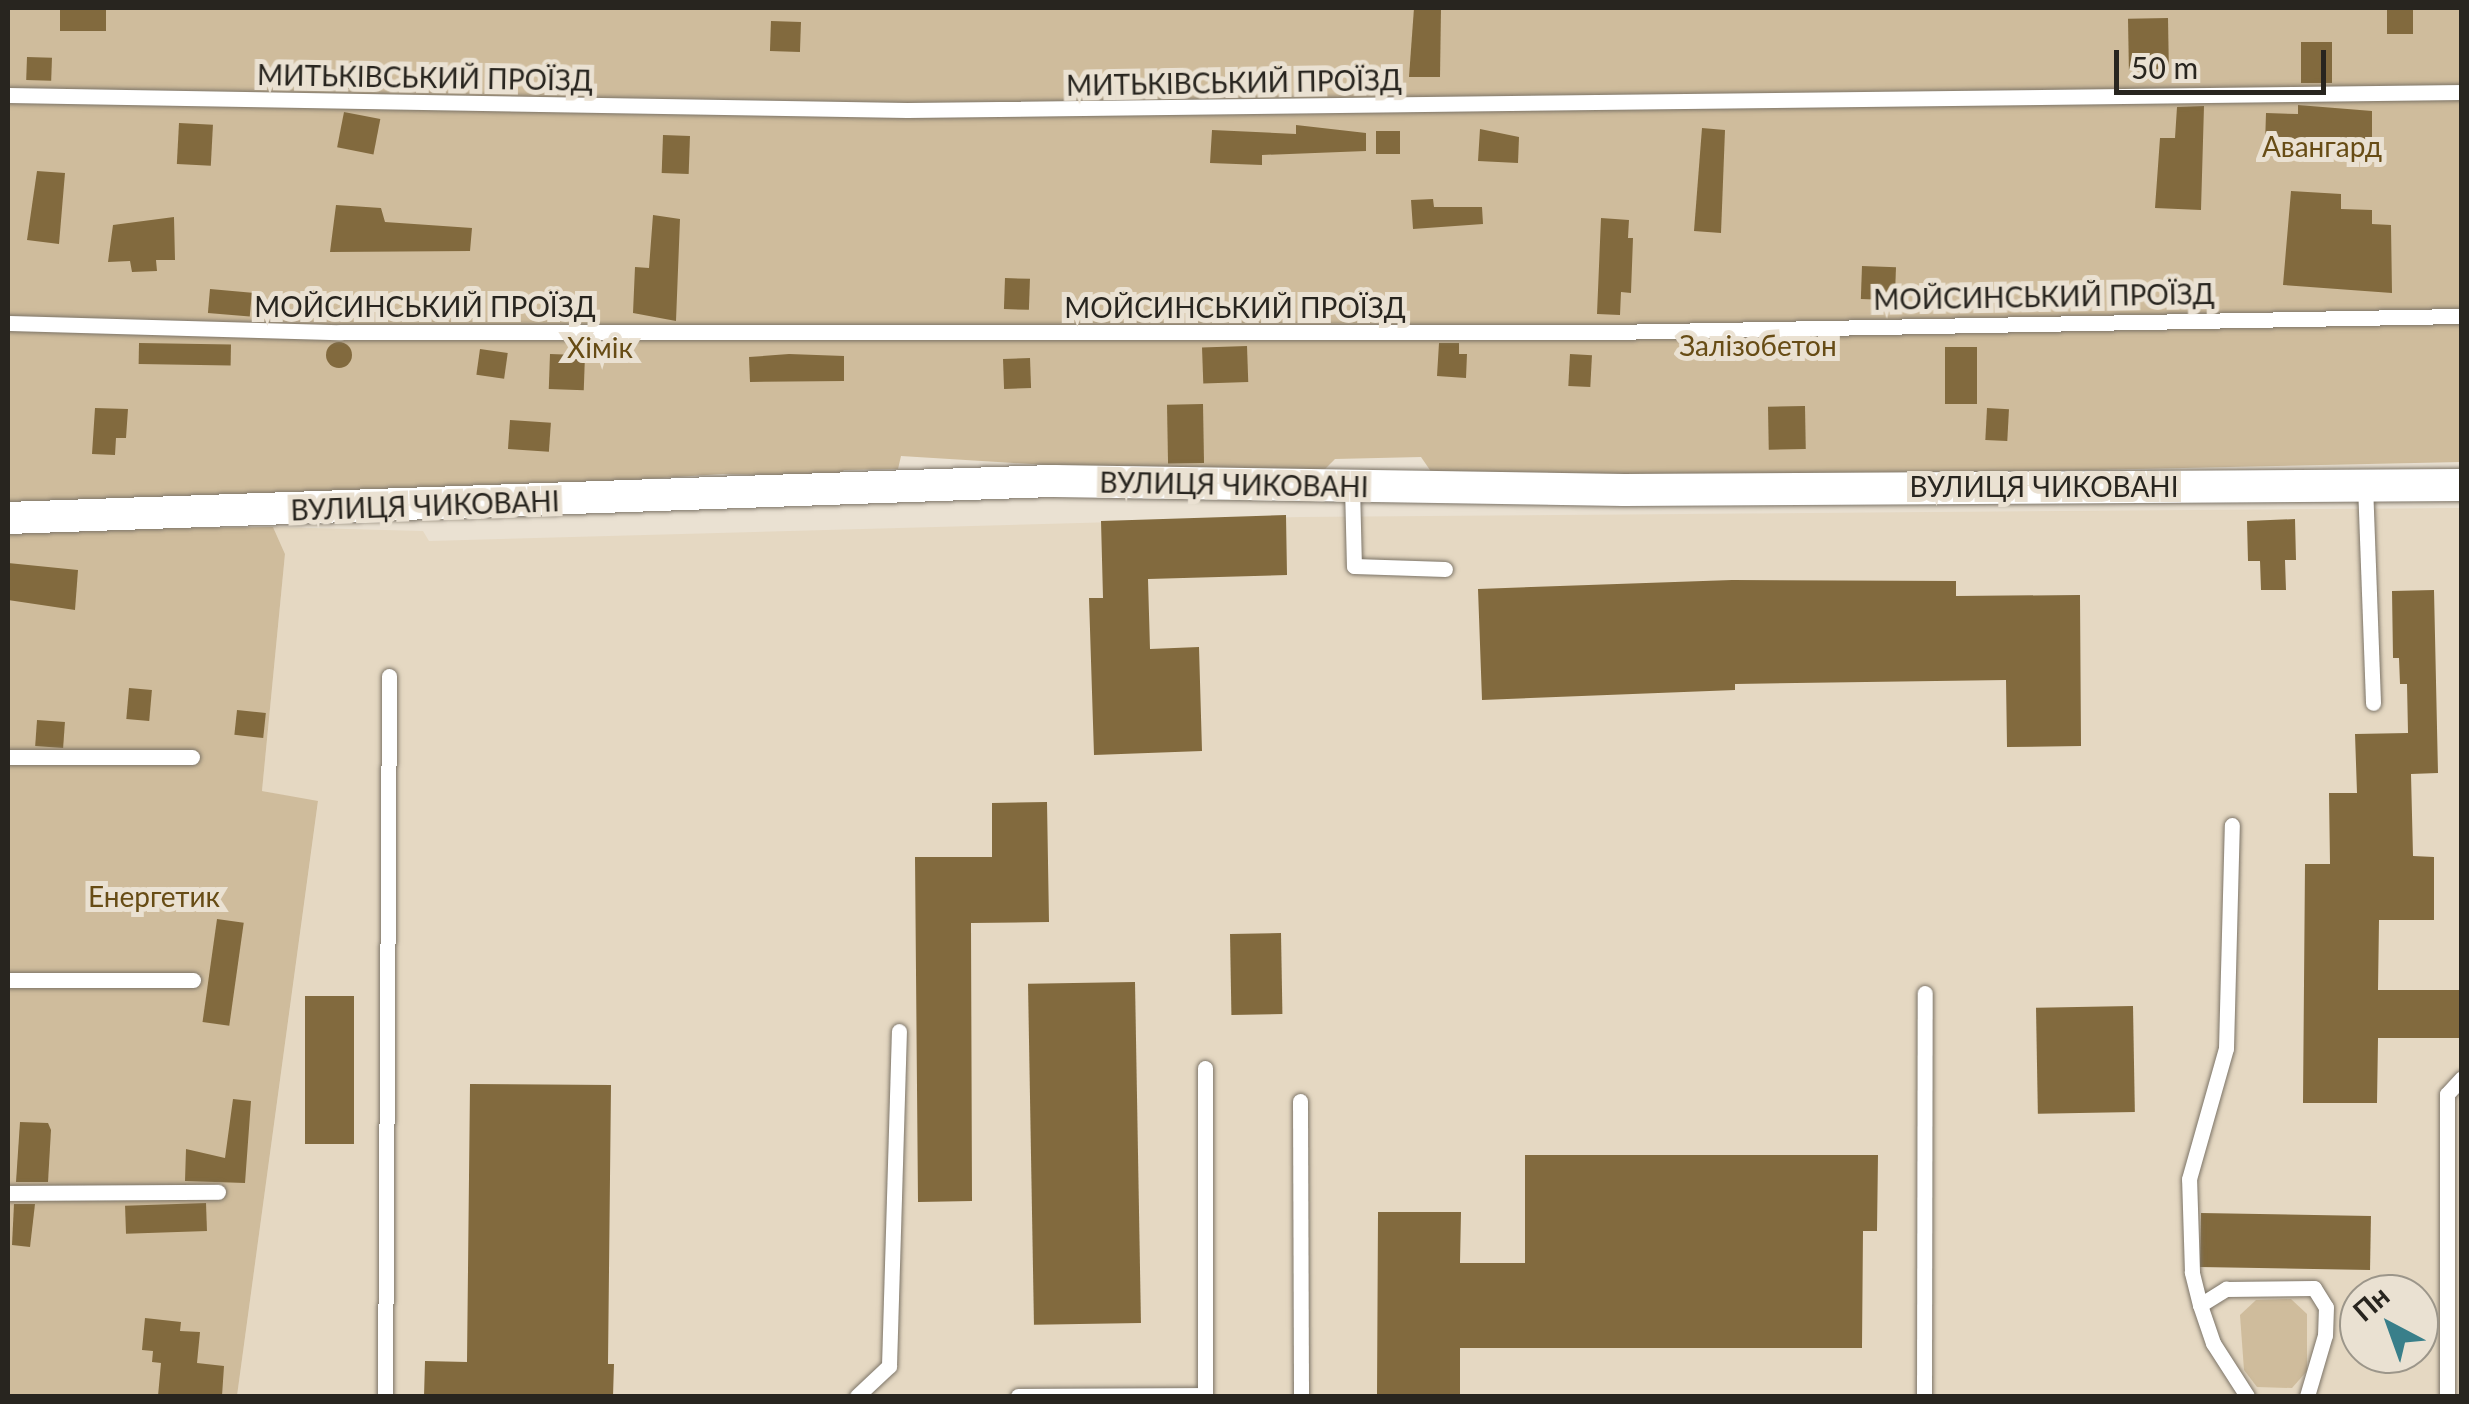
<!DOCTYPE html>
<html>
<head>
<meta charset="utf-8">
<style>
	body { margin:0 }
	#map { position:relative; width:2469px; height:1404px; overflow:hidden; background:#eae1d2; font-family:Lato,sans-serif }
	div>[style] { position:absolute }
	.built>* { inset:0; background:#e5d8c2 }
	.green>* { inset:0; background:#cfbc9c }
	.building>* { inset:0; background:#826a3e; transform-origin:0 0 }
	.round { border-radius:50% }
	.roads { filter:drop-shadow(0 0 2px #7c7467) drop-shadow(0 0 2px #7c7467) }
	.service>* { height:15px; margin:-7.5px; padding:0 7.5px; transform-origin:7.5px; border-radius:7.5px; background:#fff }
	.minor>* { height:32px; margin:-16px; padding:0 16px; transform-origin:16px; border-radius:16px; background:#fff }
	span { translate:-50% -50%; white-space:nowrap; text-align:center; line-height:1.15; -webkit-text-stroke:10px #eae1d2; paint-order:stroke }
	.street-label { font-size:28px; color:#28251f }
	.park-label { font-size:28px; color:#674c15 }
	.frame { position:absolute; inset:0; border:10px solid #28251f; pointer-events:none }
	.north { position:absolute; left:2339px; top:1274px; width:100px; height:100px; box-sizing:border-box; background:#eae1d2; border:2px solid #9c968a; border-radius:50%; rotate:319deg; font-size:28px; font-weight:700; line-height:40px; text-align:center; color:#28251f }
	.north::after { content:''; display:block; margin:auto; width:35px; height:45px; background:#397f8a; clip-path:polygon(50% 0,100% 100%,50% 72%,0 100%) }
	.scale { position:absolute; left:2114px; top:50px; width:212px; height:45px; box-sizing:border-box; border:5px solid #28251f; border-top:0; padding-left:12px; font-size:30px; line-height:35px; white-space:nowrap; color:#28251f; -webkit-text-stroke:8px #eae1d2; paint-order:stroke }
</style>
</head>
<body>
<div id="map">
	<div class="built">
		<div style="clip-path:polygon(evenodd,2461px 508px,2461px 1396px,237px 1396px,318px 802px,262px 791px,285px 554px,273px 527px,423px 531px,429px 541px,1301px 517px,2461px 508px,2359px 1294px,2419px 1294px,2419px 1354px,2359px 1354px,2359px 1294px)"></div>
	</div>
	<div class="green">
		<div style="clip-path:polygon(8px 8px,2461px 8px,2461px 462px,1757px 477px,1432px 473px,1421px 457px,1335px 459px,1323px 471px,1160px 472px,901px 456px,898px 469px,844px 470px,838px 477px,722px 474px,454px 492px,8px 506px)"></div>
		<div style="clip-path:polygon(273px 527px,285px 554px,262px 791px,318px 801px,237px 1396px,8px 1396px,8px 529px)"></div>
		<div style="clip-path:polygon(2291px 1299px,2307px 1314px,2307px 1371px,2292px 1388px,2257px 1387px,2244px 1370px,2240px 1315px,2256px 1300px)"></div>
	</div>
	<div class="building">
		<div style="left:60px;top:8px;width:46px;height:23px"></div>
		<div style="clip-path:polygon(1414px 8px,1441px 8px,1440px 77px,1409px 77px)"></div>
		<div style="left:2387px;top:8px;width:26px;height:26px"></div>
		<div style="left:2168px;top:18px;width:51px;height:40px;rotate:89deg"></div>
		<div style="left:771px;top:21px;width:30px;height:30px;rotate:2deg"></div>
		<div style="left:2301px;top:42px;width:31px;height:41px"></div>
		<div style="left:27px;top:57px;width:25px;height:23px;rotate:2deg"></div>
		<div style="left:350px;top:61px;width:26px;height:28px;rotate:7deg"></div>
		<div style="clip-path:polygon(2298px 105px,2372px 111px,2372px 151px,2265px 145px,2266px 113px,2298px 114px)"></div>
		<div style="clip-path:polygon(2204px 106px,2201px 210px,2155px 208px,2160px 138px,2175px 138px,2177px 107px)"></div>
		<div style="left:344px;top:112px;width:37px;height:36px;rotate:11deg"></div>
		<div style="left:179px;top:123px;width:34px;height:41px;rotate:3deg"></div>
		<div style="clip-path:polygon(1296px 125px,1366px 133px,1366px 151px,1262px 155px,1262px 165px,1210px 163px,1212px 130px,1296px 134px)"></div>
		<div style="clip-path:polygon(1702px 128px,1725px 130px,1721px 233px,1694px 231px)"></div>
		<div style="clip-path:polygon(1480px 129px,1519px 137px,1518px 163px,1478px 161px)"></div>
		<div style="left:1376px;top:131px;width:24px;height:23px"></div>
		<div style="left:663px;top:135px;width:27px;height:38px;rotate:2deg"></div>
		<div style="clip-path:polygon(37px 171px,65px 173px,59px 244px,27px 240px)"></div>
		<div style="clip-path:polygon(2291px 191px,2341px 194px,2341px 209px,2372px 210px,2372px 224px,2391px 225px,2392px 293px,2283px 285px)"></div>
		<div style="clip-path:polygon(1433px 199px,1434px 207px,1482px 207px,1483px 224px,1413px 229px,1411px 200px)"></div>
		<div style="clip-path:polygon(336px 205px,381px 208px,385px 222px,472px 228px,470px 251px,330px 252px)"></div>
		<div style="clip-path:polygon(653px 215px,680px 219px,676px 321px,633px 313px,635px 267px,649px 268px)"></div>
		<div style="clip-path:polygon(174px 217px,175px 260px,156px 260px,157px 271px,132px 272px,130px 261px,108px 262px,113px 225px)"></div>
		<div style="clip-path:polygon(1601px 218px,1629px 220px,1628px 238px,1633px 238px,1631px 293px,1621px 292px,1620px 315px,1597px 314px)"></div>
		<div style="left:1862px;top:266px;width:34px;height:33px;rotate:2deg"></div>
		<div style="left:1005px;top:278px;width:25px;height:31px;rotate:2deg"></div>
		<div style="left:210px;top:289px;width:42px;height:24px;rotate:5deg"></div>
		<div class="round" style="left:326px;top:342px;width:26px;height:26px"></div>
		<div style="left:139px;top:343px;width:92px;height:21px;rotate:1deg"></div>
		<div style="clip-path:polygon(1439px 343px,1459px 343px,1459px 354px,1467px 354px,1466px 378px,1437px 376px)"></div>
		<div style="left:1247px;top:346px;width:36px;height:45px;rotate:88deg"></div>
		<div style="left:1945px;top:347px;width:32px;height:57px"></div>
		<div style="left:480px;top:349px;width:28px;height:26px;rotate:8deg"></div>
		<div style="left:550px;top:354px;width:35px;height:35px;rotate:2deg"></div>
		<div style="clip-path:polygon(789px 354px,844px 356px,844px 381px,750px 382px,749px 357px)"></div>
		<div style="left:1570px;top:354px;width:22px;height:32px;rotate:3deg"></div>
		<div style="left:1030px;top:358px;width:30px;height:27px;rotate:88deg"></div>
		<div style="left:1203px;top:404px;width:59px;height:36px;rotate:89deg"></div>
		<div style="left:1805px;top:406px;width:43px;height:37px;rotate:89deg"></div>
		<div style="clip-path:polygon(95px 408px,128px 409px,126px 438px,116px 438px,115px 455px,92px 454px)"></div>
		<div style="left:1987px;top:408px;width:22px;height:32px;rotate:3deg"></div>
		<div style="left:510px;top:420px;width:41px;height:29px;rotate:4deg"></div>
		<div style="clip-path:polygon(1286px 515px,1287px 575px,1148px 579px,1150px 649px,1199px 647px,1202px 751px,1094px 755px,1089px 598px,1103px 598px,1101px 521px)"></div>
		<div style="clip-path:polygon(2295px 519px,2296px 560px,2285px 560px,2286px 590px,2261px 590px,2260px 561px,2248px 561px,2247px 521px)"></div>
		<div style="clip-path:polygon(8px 563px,78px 570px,75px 610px,8px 600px)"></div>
		<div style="clip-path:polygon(1732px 580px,1956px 581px,1956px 596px,2080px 595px,2081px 746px,2007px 747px,2006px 680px,1735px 684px,1735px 690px,1482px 700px,1478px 589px)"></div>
		<div style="clip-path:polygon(2434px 590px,2438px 773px,2411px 774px,2413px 856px,2434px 857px,2434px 920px,2379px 920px,2378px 990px,2462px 990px,2462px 1038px,2378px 1038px,2377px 1103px,2303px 1103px,2305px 864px,2330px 864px,2329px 793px,2357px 793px,2355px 734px,2408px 733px,2407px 684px,2400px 684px,2399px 658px,2393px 658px,2392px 591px)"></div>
		<div style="left:129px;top:688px;width:23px;height:31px;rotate:5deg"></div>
		<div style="left:237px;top:710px;width:29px;height:25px;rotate:6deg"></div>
		<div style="left:37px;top:720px;width:28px;height:26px;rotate:4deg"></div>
		<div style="clip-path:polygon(1047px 802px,1049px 922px,971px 923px,972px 1201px,918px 1202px,915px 857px,992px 857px,992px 803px)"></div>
		<div style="left:217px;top:919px;width:27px;height:104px;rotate:8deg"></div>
		<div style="left:1281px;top:933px;width:81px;height:51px;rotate:89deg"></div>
		<div style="left:1135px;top:982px;width:341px;height:107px;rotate:89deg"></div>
		<div style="left:305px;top:996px;width:49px;height:148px"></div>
		<div style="left:2133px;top:1006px;width:106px;height:97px;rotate:89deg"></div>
		<div style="clip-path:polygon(470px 1084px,611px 1085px,608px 1364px,614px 1364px,613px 1396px,424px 1396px,425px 1361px,467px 1362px)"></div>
		<div style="clip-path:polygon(233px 1099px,251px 1101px,245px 1183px,185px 1181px,186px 1149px,225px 1158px)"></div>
		<div style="clip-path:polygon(20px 1122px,48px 1123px,51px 1130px,48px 1182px,16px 1182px)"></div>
		<div style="clip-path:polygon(1525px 1155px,1878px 1155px,1877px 1231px,1863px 1231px,1862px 1348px,1460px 1348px,1460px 1396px,1377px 1396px,1378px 1212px,1461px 1212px,1460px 1263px,1525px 1263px)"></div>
		<div style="left:206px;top:1203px;width:28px;height:81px;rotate:88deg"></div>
		<div style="clip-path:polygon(14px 1204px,35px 1204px,30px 1247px,12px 1245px)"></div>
		<div style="left:2201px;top:1213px;width:170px;height:54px;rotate:1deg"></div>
		<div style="clip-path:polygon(145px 1318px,181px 1322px,180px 1331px,200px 1332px,197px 1363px,224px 1366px,222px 1396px,158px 1396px,161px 1363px,152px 1362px,153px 1351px,142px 1350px)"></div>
	</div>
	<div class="roads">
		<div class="service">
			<div style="left:8px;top:95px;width:899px;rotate:0.96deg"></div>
			<div style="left:907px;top:110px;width:1555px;rotate:-0.66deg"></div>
			<div style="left:8px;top:323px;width:332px;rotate:1.6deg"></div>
			<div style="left:340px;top:332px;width:1270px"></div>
			<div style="left:1610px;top:332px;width:852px;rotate:-1.08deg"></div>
			<div style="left:2365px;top:484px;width:219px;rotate:87.9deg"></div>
			<div style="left:1352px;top:486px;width:80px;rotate:88.6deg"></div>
			<div style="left:1354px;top:566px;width:91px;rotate:1.9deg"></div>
			<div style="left:8px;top:757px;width:184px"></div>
			<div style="left:8px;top:980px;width:185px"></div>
			<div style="left:1300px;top:1101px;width:295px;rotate:89.8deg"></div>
			<div style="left:8px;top:1193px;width:210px;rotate:-0.3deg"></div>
			<div style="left:2200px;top:1305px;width:34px;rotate:-104deg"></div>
			<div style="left:2192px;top:1272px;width:93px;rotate:-91.8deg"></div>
			<div style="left:2189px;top:1179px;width:136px;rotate:-74.2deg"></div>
			<div style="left:2226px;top:1048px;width:223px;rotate:-88.5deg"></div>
			<div style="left:385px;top:1396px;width:720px;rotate:-89.68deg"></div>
			<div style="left:857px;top:1396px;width:44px;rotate:-43.2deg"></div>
			<div style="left:889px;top:1366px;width:335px;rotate:-88.3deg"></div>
			<div style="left:1018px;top:1396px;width:187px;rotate:-0.3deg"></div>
			<div style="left:1205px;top:1396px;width:328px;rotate:-90deg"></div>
			<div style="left:1924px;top:1396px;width:403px;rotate:-89.9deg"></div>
			<div style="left:2247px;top:1396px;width:63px;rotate:-122.7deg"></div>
			<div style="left:2213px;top:1343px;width:40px;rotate:-108.9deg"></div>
			<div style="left:2200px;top:1305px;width:31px;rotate:-32deg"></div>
			<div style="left:2226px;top:1289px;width:88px;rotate:-0.7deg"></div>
			<div style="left:2314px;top:1288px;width:22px;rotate:58deg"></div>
			<div style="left:2326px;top:1307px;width:28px;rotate:92deg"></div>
			<div style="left:2325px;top:1335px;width:64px;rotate:106.4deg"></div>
			<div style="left:2447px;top:1396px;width:302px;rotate:-90deg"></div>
			<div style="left:2447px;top:1094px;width:22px;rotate:-47deg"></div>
		</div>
		<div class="minor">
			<div style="left:8px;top:518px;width:1047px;rotate:-2.03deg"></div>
			<div style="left:1054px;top:481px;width:570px;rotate:0.9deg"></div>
			<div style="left:1624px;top:490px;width:838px;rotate:-0.34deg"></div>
		</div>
	</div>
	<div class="street-label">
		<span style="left:425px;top:77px;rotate:1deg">МИТЬКІВСЬКИЙ ПРОЇЗД</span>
		<span style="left:1234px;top:82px;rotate:-1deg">МИТЬКІВСЬКИЙ ПРОЇЗД</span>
		<span style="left:2044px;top:296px;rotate:-1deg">МОЙСИНСЬКИЙ ПРОЇЗД</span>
		<span style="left:425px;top:306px">МОЙСИНСЬКИЙ ПРОЇЗД</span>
		<span style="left:1235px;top:307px">МОЙСИНСЬКИЙ ПРОЇЗД</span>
		<span style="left:1234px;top:484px;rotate:1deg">ВУЛИЦЯ ЧИКОВАНІ</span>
		<span style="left:2044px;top:486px">ВУЛИЦЯ ЧИКОВАНІ</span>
		<span style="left:425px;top:505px;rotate:-2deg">ВУЛИЦЯ ЧИКОВАНІ</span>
	</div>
	<div class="park-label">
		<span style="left:2322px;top:146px">Авангард</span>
		<span style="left:1758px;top:345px">Залізобетон</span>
		<span style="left:600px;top:347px">Хімік</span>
		<span style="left:154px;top:896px">Енергетик</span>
	</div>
	<div class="frame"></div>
	<div class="north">Пн</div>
	<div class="scale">50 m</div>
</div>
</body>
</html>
